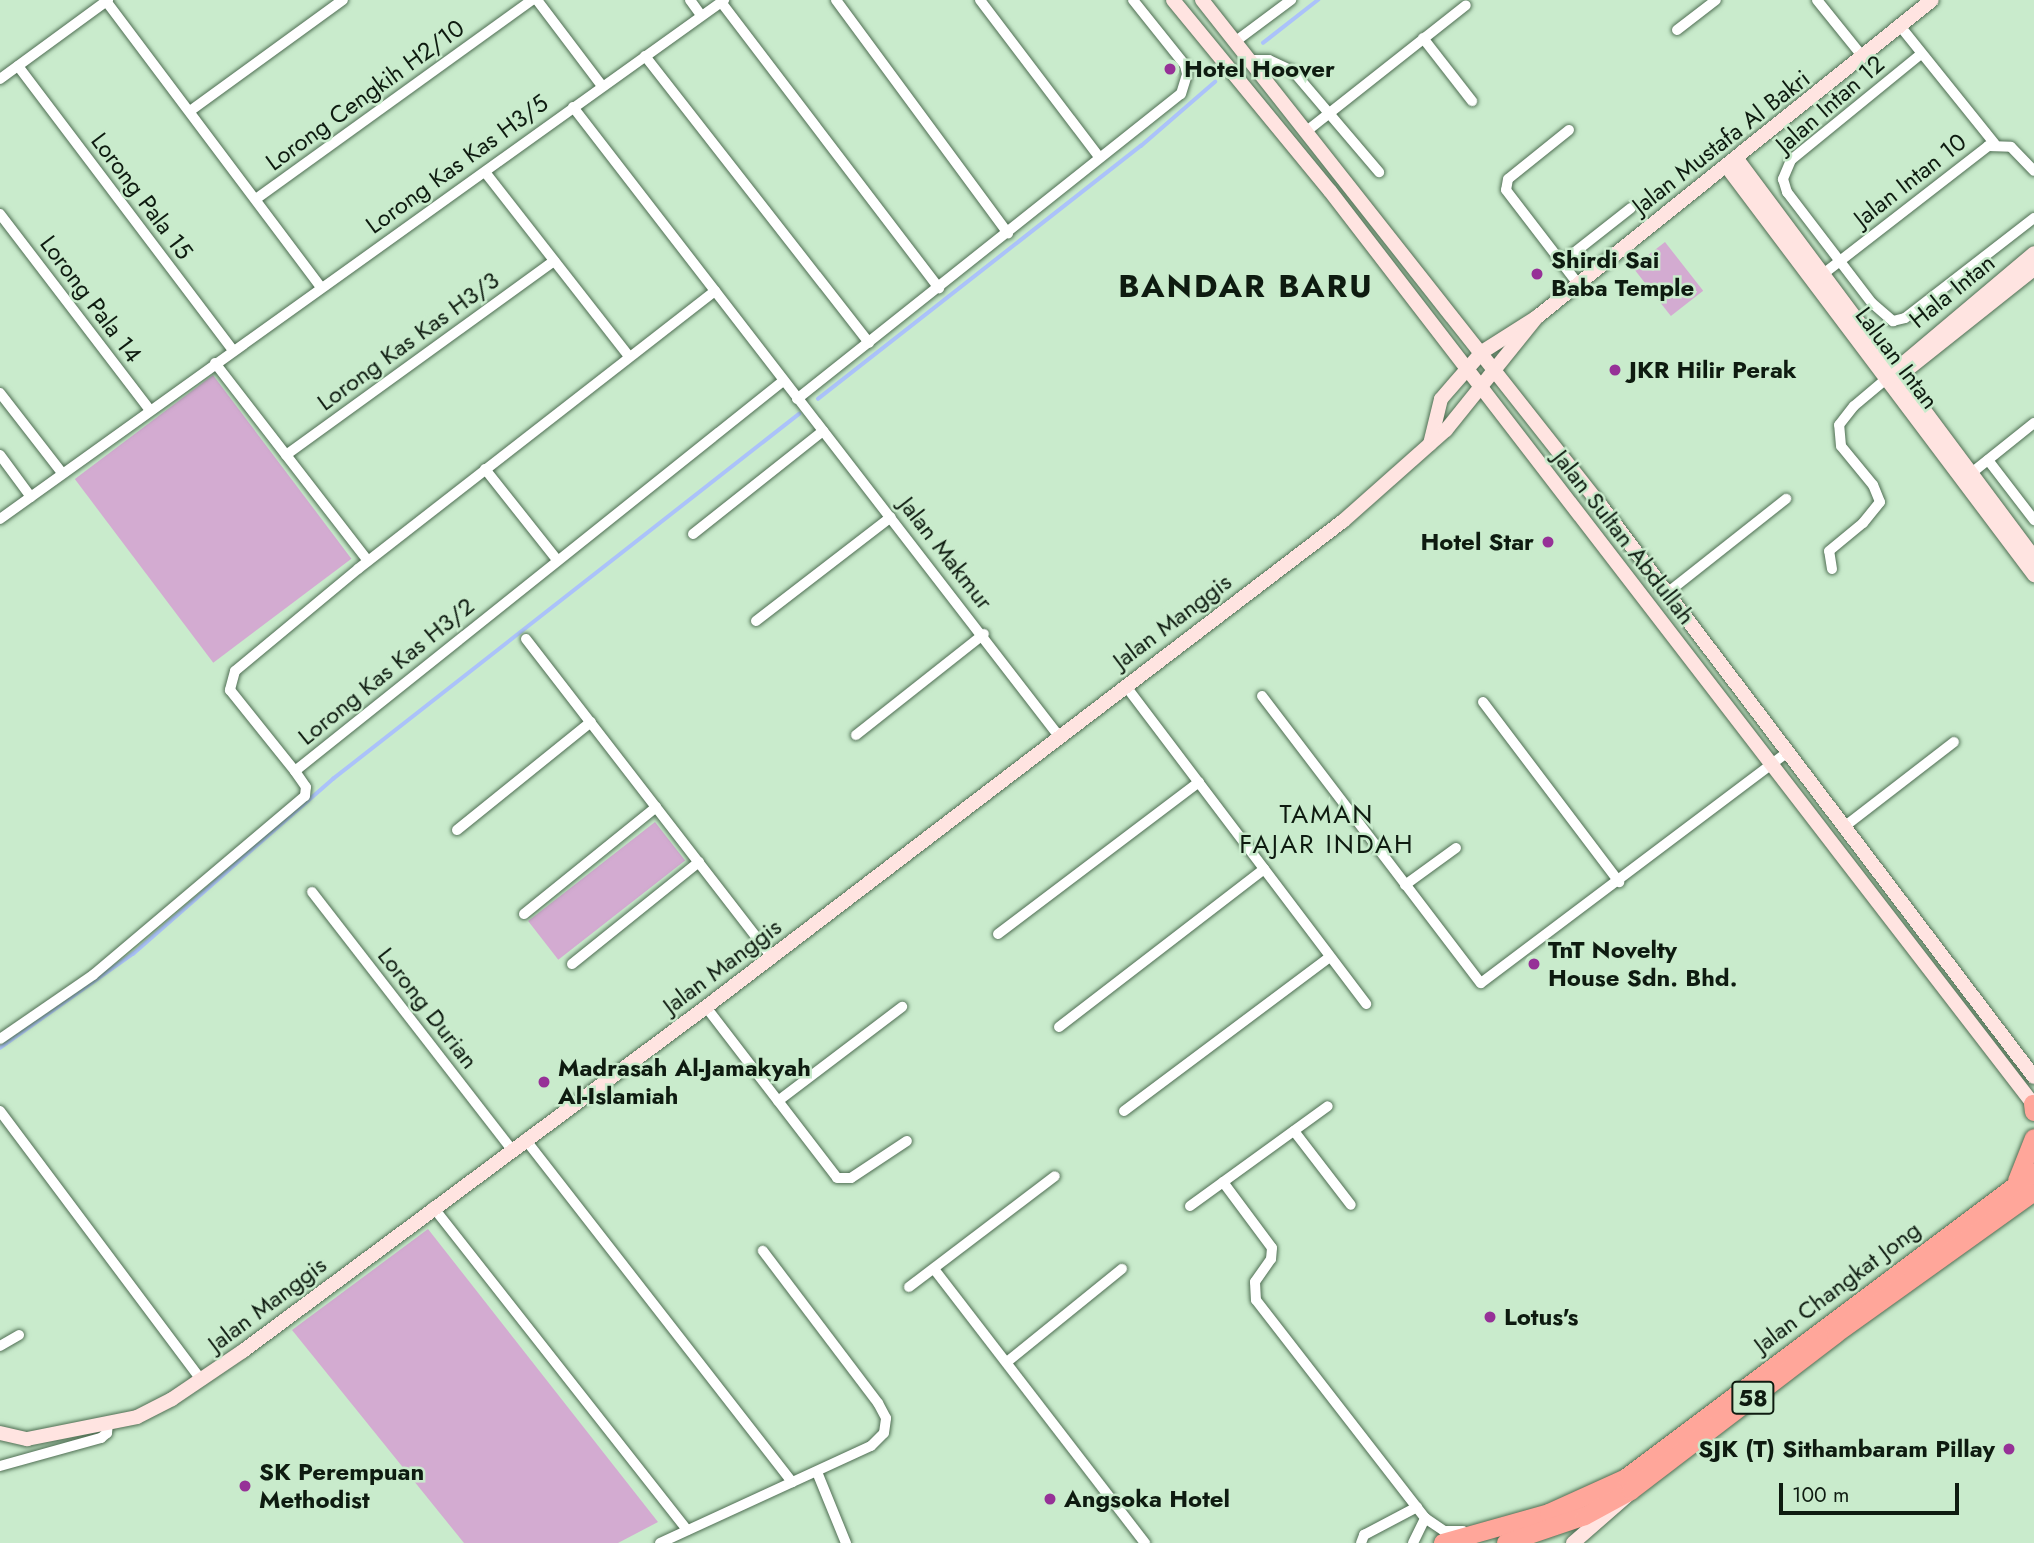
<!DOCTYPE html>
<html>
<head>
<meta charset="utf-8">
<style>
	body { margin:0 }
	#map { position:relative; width:2034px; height:1543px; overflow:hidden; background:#c9ebcc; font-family:Jost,sans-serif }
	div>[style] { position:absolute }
	.green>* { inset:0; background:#d3abd1; transform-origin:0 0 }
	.stream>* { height:3.5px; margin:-1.75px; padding:0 1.75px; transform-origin:1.75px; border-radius:1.75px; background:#abc2fa }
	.roads { filter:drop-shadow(0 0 2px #4f6e53) drop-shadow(0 0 2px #4f6e53) }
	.street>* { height:10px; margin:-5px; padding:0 5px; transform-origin:5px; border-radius:5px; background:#fff }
	.secondary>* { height:14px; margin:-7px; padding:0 7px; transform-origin:7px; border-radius:7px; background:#ffe4e1 }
	.highway>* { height:18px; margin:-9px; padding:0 9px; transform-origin:9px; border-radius:9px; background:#ffa69a }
	.dots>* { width:19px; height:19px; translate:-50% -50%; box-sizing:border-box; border:4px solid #c9ebcc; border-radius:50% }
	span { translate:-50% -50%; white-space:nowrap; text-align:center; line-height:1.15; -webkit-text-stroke:5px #c9ebcc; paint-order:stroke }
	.shield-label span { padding:2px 5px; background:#c9ebcc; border:2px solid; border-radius:5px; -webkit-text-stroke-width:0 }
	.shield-label { font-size:23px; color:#0e1b10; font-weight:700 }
	.poi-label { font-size:24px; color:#0e1b10; font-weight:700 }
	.left { translate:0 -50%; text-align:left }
	.right { translate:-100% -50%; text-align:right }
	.street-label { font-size:24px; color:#0e1b10 }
	.neighbourhood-label { font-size:26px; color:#0e1b10; letter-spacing:2px }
	.district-label { font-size:32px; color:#0e1b10; font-weight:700; letter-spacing:2px }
	.scale { position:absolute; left:1779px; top:1483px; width:180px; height:32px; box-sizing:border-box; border:4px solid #0e1b10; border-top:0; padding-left:9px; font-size:21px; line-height:24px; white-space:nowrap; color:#0e1b10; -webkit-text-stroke:5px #c9ebcc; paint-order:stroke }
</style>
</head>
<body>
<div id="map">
	<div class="green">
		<div style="left:1665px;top:242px;width:62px;height:41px;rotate:52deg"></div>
		<div style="left:213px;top:375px;width:230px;height:173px;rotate:53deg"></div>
		<div style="left:655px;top:822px;width:49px;height:161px;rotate:52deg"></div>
		<div style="clip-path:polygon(428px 1229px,658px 1522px,618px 1543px,464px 1543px,292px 1330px)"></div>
	</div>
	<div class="stream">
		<div style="left:1263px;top:43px;width:70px;rotate:-38deg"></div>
		<div style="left:818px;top:399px;width:410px;rotate:-38.1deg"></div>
		<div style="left:1141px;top:146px;width:98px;rotate:-40.9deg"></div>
		<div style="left:0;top:1048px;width:163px;rotate:-35.3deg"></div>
		<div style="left:133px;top:954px;width:266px;rotate:-41.2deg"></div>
		<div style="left:333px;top:779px;width:592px;rotate:-38.07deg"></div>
	</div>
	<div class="roads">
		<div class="street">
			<div style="left:537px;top:0;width:108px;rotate:52.9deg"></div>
			<div style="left:690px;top:0;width:19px;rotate:54deg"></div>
			<div style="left:836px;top:0;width:290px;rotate:53.6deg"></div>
			<div style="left:980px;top:0;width:198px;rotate:52.8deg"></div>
			<div style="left:1817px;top:0;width:73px;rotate:51.1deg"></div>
			<div style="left:106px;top:1px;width:358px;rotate:53.1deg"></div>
			<div style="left:721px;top:2px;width:360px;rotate:52.7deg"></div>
			<div style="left:1900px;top:26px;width:151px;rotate:51.2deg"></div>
			<div style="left:1677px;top:30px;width:49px;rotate:-37.6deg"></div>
			<div style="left:1423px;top:38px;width:80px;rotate:52.1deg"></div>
			<div style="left:1236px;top:41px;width:69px;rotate:-36.7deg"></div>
			<div style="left:1921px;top:54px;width:168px;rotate:140.8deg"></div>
			<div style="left:1791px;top:160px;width:21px;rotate:113deg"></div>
			<div style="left:1783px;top:179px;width:14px;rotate:73deg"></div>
			<div style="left:1787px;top:192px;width:140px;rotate:52.6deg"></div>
			<div style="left:1872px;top:303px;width:28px;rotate:41deg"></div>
			<div style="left:1893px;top:321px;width:12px;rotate:-14deg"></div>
			<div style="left:1905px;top:318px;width:163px;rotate:-37.8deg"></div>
			<div style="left:645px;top:56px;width:364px;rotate:52deg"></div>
			<div style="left:1251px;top:60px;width:18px"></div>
			<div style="left:1269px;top:60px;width:26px;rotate:25deg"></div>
			<div style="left:1293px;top:71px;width:133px;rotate:49.6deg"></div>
			<div style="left:18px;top:66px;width:356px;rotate:52.9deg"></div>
			<div style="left:0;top:79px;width:134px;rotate:-36.2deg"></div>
			<div style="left:573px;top:107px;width:793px;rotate:52.32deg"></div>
			<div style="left:190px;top:111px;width:189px;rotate:-36deg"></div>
			<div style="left:1308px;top:130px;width:201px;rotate:-38.3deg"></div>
			<div style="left:1569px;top:130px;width:78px;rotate:141.2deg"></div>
			<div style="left:1508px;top:179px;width:11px;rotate:100deg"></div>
			<div style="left:1506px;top:190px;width:118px;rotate:52.5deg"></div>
			<div style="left:485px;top:172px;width:234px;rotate:52deg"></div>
			<div style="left:256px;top:199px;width:340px;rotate:-35.8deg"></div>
			<div style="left:0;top:214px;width:245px;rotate:52.6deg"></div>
			<div style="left:1561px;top:263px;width:89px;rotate:-38.2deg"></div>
			<div style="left:1818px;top:278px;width:215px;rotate:-37.8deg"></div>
			<div style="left:1988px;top:146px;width:23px;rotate:2deg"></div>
			<div style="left:2011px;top:147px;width:33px;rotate:46deg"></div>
			<div style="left:715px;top:291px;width:452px;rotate:142.1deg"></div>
			<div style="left:358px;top:569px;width:160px;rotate:140.3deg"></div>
			<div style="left:235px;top:671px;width:20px;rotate:105deg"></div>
			<div style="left:230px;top:690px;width:104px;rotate:51.3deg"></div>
			<div style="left:295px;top:771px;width:625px;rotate:-38.63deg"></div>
			<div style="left:215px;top:363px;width:250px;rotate:52.3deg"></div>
			<div style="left:0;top:393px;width:101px;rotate:52.2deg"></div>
			<div style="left:797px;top:399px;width:490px;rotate:-38.5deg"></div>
			<div style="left:1181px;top:94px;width:21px;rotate:-73deg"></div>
			<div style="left:1187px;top:74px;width:9px;rotate:-103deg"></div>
			<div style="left:1185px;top:65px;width:83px;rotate:-128.7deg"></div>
			<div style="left:0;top:455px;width:52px;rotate:53.6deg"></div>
			<div style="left:286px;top:455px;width:331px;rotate:-35.9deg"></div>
			<div style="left:1988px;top:460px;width:76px;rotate:52.5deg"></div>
			<div style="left:485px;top:469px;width:116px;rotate:51.6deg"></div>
			<div style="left:1969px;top:475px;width:83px;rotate:-38.7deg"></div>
			<div style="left:0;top:519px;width:891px;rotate:-35.63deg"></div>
			<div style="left:693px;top:534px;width:166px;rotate:-38.4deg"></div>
			<div style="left:1832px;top:569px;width:18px;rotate:-99deg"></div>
			<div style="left:1829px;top:551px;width:44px;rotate:-39.5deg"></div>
			<div style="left:1863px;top:523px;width:27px;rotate:-51deg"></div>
			<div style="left:1880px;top:502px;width:18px;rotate:-112deg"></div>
			<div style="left:1873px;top:485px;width:50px;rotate:-129.4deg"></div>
			<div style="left:1841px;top:446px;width:21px;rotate:-95deg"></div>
			<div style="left:1839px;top:425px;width:24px;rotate:-52deg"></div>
			<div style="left:1854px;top:406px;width:39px;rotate:-40deg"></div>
			<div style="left:1667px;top:593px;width:152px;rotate:-38.3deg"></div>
			<div style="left:756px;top:621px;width:170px;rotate:-37.6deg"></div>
			<div style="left:526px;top:639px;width:402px;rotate:52.3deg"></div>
			<div style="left:1125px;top:685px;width:400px;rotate:52.9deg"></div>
			<div style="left:1262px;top:696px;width:361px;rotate:52.7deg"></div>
			<div style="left:1481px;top:983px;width:384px;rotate:-37deg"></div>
			<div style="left:1483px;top:702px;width:226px;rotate:52.9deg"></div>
			<div style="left:856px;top:735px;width:163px;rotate:-38.3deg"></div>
			<div style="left:1844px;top:827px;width:139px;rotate:-37.7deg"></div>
			<div style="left:457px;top:830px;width:172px;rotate:-38.9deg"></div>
			<div style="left:1405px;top:885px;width:63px;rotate:-36deg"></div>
			<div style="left:312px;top:892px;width:325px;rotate:52.2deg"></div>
			<div style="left:524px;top:914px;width:170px;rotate:-39deg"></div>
			<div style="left:998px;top:934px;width:252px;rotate:-37.1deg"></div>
			<div style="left:572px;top:964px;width:163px;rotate:-38.8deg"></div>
			<div style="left:706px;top:1007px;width:215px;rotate:52.5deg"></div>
			<div style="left:837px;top:1178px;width:14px"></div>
			<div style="left:851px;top:1178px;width:67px;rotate:-33.5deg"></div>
			<div style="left:1059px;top:1027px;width:259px;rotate:-37.6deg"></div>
			<div style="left:0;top:1039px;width:113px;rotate:-34.5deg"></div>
			<div style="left:93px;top:975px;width:277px;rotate:-40.2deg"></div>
			<div style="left:305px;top:796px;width:9px;rotate:-84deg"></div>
			<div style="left:306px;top:787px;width:19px;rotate:-125deg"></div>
			<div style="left:778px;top:1101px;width:156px;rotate:-37.2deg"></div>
			<div style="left:0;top:1111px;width:337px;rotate:53.2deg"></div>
			<div style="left:1124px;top:1111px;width:257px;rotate:-36.8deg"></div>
			<div style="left:1294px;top:1131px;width:93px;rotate:52.4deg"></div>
			<div style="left:525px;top:1139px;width:435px;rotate:52.1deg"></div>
			<div style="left:1223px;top:1182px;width:82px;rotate:53.4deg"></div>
			<div style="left:1272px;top:1248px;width:11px;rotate:95deg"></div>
			<div style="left:1271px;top:1259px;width:28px;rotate:125deg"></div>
			<div style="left:1255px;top:1282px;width:18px;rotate:87deg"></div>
			<div style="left:1256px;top:1300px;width:276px;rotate:52.2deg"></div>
			<div style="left:1425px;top:1518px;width:23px;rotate:34deg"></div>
			<div style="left:1444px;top:1531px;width:19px"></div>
			<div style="left:1190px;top:1206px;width:170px;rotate:-35.9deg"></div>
			<div style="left:433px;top:1207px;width:411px;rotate:51.8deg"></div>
			<div style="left:934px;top:1269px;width:346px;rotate:52.4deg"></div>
			<div style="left:909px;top:1287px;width:183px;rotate:-37.2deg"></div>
			<div style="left:0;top:1346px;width:22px;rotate:-30deg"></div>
			<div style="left:1007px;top:1362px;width:148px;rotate:-39deg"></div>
			<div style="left:0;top:1466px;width:105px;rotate:-15.5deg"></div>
			<div style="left:101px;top:1438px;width:8px;rotate:-40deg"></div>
			<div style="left:107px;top:1433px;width:10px;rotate:-84deg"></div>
			<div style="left:817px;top:1472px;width:77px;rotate:67.8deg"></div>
			<div style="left:660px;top:1543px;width:232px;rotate:-24.7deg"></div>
			<div style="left:871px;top:1446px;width:18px;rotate:-45deg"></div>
			<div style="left:884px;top:1433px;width:15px;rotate:-82deg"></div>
			<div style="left:886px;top:1418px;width:17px;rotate:-118deg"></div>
			<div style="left:878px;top:1403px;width:191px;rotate:-127.1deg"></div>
			<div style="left:1361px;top:1543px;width:9px;rotate:-69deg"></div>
			<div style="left:1364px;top:1535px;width:60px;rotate:-27.8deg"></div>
			<div style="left:1413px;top:1543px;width:28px;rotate:-64deg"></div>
		</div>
		<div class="secondary">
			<div style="left:1173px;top:0;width:247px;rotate:50.6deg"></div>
			<div style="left:1330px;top:191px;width:1154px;rotate:52.4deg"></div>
			<div style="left:1202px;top:0;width:646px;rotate:51.73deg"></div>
			<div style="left:1602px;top:507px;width:715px;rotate:52.84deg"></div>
			<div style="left:1737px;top:159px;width:497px;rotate:53.3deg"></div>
			<div style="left:1727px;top:167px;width:511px;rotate:53.04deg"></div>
			<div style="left:1887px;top:377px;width:192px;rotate:-40.1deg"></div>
			<div style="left:1898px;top:377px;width:174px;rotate:-38.5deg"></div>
			<div style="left:1430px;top:444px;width:46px;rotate:-76.3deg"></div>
			<div style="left:1441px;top:399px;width:62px;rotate:-48.9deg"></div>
			<div style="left:1482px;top:352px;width:65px;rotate:-32.5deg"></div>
			<div style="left:1537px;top:317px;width:506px;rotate:-38.75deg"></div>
			<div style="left:0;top:1433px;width:28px;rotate:13deg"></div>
			<div style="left:27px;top:1439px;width:112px;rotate:-11.3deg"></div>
			<div style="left:137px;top:1417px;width:39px;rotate:-27deg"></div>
			<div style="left:172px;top:1399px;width:86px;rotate:-34.1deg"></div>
			<div style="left:243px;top:1351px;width:577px;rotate:-36.61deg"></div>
			<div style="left:706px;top:1007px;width:801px;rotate:-37.34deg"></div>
			<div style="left:1343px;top:521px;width:137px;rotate:-41.5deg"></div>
			<div style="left:1446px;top:430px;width:145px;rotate:-51.2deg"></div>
			<div style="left:1573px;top:1543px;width:73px;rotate:-41.1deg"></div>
		</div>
		<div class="highway">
			<div style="left:2033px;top:1104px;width:8px;rotate:83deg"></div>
			<div style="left:2017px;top:1181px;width:46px;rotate:-68.4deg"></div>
			<div style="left:1443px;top:1543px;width:110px;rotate:-15.8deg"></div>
			<div style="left:1549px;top:1513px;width:85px;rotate:-24.4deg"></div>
			<div style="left:1626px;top:1478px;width:510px;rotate:-36.87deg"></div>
			<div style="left:1506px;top:1543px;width:83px;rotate:-18.9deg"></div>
			<div style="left:1585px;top:1516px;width:52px;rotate:-28.5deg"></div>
			<div style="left:1631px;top:1491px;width:258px;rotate:-37.4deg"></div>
			<div style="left:1836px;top:1334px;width:244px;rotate:-35.6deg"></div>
		</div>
	</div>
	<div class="dots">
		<div style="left:1170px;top:69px;background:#963197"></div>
		<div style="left:1537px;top:274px;background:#963197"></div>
		<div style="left:1615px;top:370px;background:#963197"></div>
		<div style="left:1548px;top:542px;background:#963197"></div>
		<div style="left:1534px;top:964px;background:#963197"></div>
		<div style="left:544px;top:1082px;background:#963197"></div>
		<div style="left:1490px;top:1317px;background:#963197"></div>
		<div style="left:2009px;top:1449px;background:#963197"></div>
		<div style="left:245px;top:1486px;background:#963197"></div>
		<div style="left:1050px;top:1499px;background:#963197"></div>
	</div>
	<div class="shield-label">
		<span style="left:1753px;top:1398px">58</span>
	</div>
	<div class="poi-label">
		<span class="left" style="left:1184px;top:69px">Hotel Hoover</span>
		<span class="left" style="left:1551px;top:274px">Shirdi Sai<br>Baba Temple</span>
		<span class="left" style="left:1629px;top:370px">JKR Hilir Perak</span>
		<span class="right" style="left:1534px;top:542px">Hotel Star</span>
		<span class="left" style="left:1548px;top:964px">TnT Novelty<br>House Sdn. Bhd.</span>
		<span class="left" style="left:558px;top:1082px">Madrasah Al-Jamakyah<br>Al-Islamiah</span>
		<span class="left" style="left:1504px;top:1317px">Lotus's</span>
		<span class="right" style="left:1995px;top:1449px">SJK (T) Sithambaram Pillay</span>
		<span class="left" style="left:259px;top:1486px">SK Perempuan<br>Methodist</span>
		<span class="left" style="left:1064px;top:1499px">Angsoka Hotel</span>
	</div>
	<div class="street-label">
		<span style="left:365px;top:95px;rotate:-36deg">Lorong Cengkih H2/10</span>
		<span style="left:1830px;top:104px;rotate:-41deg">Jalan Intan 12</span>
		<span style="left:1721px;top:142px;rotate:-38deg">Jalan Mustafa Al Bakri</span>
		<span style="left:457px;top:164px;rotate:-36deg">Lorong Kas Kas H3/5</span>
		<span style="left:1910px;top:180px;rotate:-38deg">Jalan Intan 10</span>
		<span style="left:142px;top:196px;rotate:53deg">Lorong Pala 15</span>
		<span style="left:1952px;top:291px;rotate:-39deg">Hala Intan</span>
		<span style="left:91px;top:299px;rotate:53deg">Lorong Pala 14</span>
		<span style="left:408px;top:341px;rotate:-36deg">Lorong Kas Kas H3/3</span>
		<span style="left:1897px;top:358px;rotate:53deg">Laluan Intan</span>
		<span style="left:1624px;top:537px;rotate:52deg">Jalan Sultan Abdullah</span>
		<span style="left:946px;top:553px;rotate:52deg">Jalan Makmur</span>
		<span style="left:1172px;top:621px;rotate:-37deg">Jalan Manggis</span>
		<span style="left:386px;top:671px;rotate:-39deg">Lorong Kas Kas H3/2</span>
		<span style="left:722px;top:966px;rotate:-37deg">Jalan Manggis</span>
		<span style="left:428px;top:1008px;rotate:52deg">Lorong Durian</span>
		<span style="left:1837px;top:1287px;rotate:-37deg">Jalan Changkat Jong</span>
		<span style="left:267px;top:1304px;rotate:-37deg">Jalan Manggis</span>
	</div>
	<div class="neighbourhood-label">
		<span style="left:1327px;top:830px">TAMAN<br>FAJAR INDAH</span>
	</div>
	<div class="district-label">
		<span style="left:1246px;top:286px">BANDAR BARU</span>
	</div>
	<div class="scale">100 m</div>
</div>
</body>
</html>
